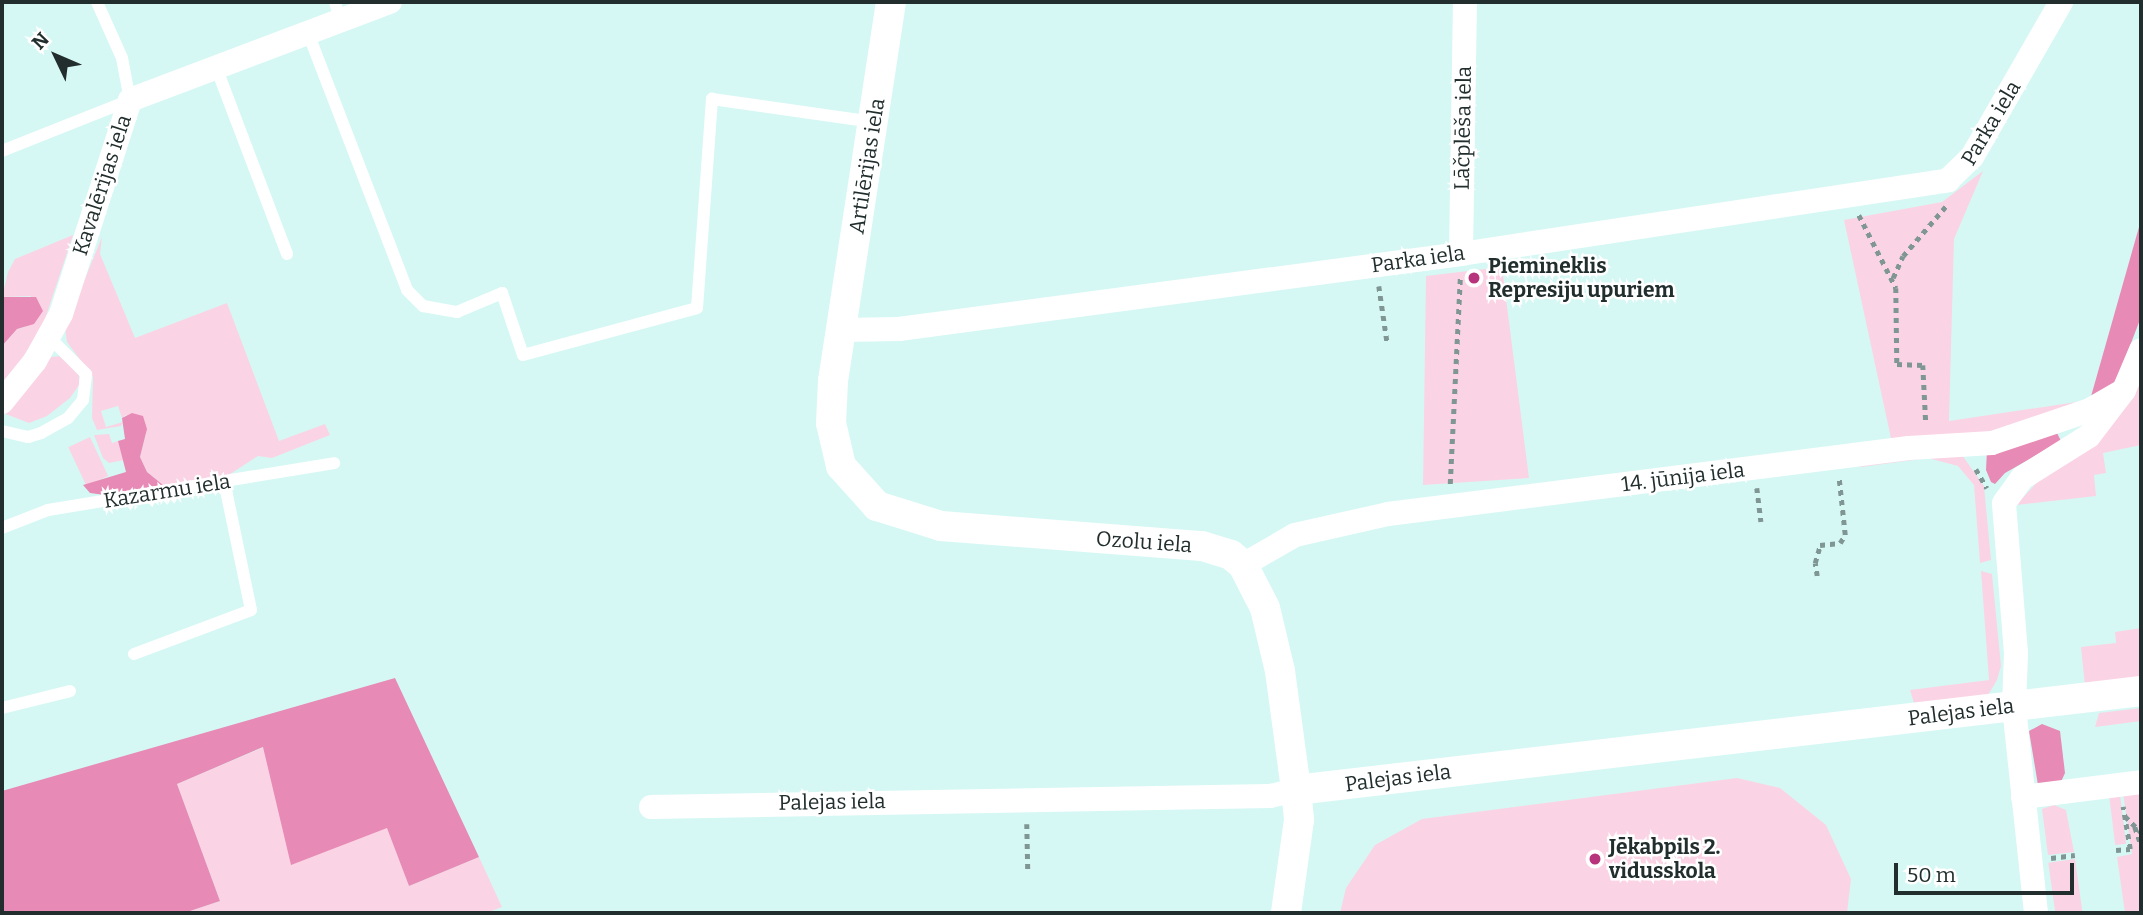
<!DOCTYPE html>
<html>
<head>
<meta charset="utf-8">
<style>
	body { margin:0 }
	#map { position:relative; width:2143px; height:915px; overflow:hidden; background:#d6f8f4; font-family:Bitter,serif }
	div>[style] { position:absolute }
	.green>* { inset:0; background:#fad4e4; transform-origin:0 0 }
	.forest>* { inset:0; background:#e78ab5 }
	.path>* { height:4.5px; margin-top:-2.25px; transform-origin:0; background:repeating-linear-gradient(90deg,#7f9694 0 5px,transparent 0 10px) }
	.service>* { height:12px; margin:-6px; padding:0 6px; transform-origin:6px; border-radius:6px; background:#fff }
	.minor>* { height:24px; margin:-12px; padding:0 12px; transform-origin:12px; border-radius:12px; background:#fff }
	.tertiary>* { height:30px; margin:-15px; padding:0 15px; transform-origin:15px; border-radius:15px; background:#fff }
	.dots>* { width:19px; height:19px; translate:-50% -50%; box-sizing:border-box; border:4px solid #fff; border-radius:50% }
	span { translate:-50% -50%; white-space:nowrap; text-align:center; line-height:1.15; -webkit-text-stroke:5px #fff; paint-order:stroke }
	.street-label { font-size:21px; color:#212e2d }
	.poi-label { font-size:21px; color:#212e2d; font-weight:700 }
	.left { translate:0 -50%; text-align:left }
	.frame { position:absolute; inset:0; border:4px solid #212e2d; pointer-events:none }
	.north { position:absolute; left:21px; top:21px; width:70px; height:70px; -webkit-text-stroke:5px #fff; paint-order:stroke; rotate:314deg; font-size:19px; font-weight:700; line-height:28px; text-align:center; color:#212e2d }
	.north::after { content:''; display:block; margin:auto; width:24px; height:32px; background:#212e2d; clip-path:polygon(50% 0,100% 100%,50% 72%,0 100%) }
	.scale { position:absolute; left:1894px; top:863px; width:180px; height:32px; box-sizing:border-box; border:4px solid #212e2d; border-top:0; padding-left:9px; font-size:21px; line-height:24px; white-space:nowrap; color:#212e2d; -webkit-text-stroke:5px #fff; paint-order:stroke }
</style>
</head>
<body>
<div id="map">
	<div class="green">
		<div style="clip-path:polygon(1983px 171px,1954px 239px,1949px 421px,2090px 400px,2018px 430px,1892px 443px,1844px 220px,1942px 202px)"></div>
		<div style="clip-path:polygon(73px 235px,43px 325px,2px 391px,2px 346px,17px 329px,25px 327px,31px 296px,2px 297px,8px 272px,15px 259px)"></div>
		<div style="clip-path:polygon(102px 237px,100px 254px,135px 338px,227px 303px,279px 441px,325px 424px,330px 435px,272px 458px,258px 456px,224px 478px,163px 485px,147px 472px,140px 457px,146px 434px,126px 415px,122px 418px,118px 406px,101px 411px,106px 427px,123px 422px,121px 426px,97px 430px,92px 418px,93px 377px,67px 342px,65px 328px)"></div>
		<div style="clip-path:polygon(1502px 267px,1529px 478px,1423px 485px,1426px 276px)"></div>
		<div style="clip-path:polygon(63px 356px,79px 375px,79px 385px,70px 398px,47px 416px,29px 423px,3px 413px,51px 357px)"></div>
		<div style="clip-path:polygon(2141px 371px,2141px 445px,2103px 453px,2106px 473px,2094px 475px,2096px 496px,2016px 505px)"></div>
		<div style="clip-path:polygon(109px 434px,112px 443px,118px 441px,124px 460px,109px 463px,103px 458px,94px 435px)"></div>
		<div style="left:90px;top:437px;width:43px;height:24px;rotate:65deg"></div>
		<div style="clip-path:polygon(1962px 455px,1984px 486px,1991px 560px,1980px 563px,1974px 485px,1958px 466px,1928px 458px,1861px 467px,1860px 462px)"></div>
		<div style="clip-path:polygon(1981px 571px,1992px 574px,2001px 666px,1997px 680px,1988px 695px,1914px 703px,1910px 690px,1989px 680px)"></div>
		<div style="clip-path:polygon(2141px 628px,2141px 676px,2085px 686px,2081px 647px,2116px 643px,2115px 632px)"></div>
		<div style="clip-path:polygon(2141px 708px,2141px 721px,2095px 727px,2099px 713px)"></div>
		<div style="clip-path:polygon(264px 747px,388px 828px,409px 886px,479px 857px,502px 907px,486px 913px,184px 913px,220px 901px,177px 784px)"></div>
		<div style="clip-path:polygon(1737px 778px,1780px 788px,1826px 825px,1851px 879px,1847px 913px,1340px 913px,1346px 888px,1375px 845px,1422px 819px)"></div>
		<div style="clip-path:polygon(2141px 791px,2141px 913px,2125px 913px,2117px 857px,2132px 854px,2123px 793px)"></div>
		<div style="left:2120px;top:794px;width:50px;height:11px;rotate:83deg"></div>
		<div style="clip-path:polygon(2054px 805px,2066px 810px,2074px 852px,2048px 855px,2042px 809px)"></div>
		<div style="left:2075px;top:859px;width:55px;height:27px;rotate:82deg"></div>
	</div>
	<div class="forest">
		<div style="clip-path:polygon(2141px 220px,2141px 317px,2115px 385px,2090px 400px)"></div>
		<div style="clip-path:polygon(2px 297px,36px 297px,43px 311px,34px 324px,17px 329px,2px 346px)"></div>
		<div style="clip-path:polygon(132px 413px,143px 416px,147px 429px,140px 457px,147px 472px,163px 485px,105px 495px,90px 493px,83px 485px,126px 472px,118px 441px,125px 439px,122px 418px)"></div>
		<div style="clip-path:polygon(2057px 433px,2061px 441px,2005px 473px,1995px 484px,1991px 482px,1986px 470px,1987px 450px)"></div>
		<div style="clip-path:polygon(395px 678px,479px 857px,409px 886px,387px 828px,291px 865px,263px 747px,177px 784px,220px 901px,184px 913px,2px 913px,2px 791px)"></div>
		<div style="clip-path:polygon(2042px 724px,2060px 731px,2065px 773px,2060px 784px,2039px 791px,2029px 731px)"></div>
	</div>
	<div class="path">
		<div style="left:1859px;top:215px;width:82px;rotate:63.1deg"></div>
		<div style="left:1896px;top:288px;width:76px;rotate:89.2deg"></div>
		<div style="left:1897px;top:364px;width:26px;rotate:2deg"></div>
		<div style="left:1923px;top:365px;width:59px;rotate:87.1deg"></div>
		<div style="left:1893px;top:278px;width:24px;rotate:-66deg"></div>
		<div style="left:1903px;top:256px;width:66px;rotate:-49.3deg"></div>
		<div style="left:1379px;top:286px;width:56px;rotate:81.7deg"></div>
		<div style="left:1976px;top:469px;width:22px;rotate:60deg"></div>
		<div style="left:1450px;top:484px;width:208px;rotate:-87.2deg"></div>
		<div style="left:1757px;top:488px;width:34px;rotate:83deg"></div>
		<div style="left:1817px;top:576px;width:13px;rotate:-99deg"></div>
		<div style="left:1815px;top:563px;width:19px;rotate:-74deg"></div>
		<div style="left:1820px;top:545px;width:20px;rotate:-6deg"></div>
		<div style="left:1840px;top:543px;width:9px;rotate:-58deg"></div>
		<div style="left:1845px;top:535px;width:56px;rotate:-96.1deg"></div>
		<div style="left:2125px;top:816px;width:23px;rotate:45deg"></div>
		<div style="left:1027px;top:824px;width:48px;rotate:88.8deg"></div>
		<div style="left:2135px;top:827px;width:18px;rotate:71deg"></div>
		<div style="left:2116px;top:850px;width:14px;rotate:-4deg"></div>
		<div style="left:2130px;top:849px;width:43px;rotate:-99.5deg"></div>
		<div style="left:2051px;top:858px;width:24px;rotate:-7deg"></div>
	</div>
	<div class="service">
		<div style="left:335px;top:2px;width:20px;rotate:75deg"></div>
		<div style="left:308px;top:33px;width:275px;rotate:68.9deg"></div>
		<div style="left:407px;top:290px;width:23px;rotate:45deg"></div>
		<div style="left:423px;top:306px;width:35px;rotate:10deg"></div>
		<div style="left:457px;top:312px;width:49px;rotate:-22.9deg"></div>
		<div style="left:502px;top:293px;width:65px;rotate:71.3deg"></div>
		<div style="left:523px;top:355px;width:180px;rotate:-15.1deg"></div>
		<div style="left:697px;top:308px;width:210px;rotate:-85.9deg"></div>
		<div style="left:712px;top:99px;width:163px;rotate:8.1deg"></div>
		<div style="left:216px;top:67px;width:200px;rotate:69.2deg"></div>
		<div style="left:2px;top:151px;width:138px;rotate:-21.7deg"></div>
		<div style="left:130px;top:100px;width:43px;rotate:-100.8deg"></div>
		<div style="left:122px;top:58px;width:61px;rotate:-114.1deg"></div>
		<div style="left:2px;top:431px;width:27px;rotate:13deg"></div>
		<div style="left:28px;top:437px;width:14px;rotate:-17deg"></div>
		<div style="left:41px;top:433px;width:31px;rotate:-29deg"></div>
		<div style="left:68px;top:418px;width:23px;rotate:-50deg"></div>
		<div style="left:83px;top:400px;width:26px;rotate:-83deg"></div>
		<div style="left:86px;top:374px;width:51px;rotate:-135deg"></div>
		<div style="left:2px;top:528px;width:49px;rotate:-21.4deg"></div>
		<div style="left:48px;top:510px;width:290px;rotate:-9.3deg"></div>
		<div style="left:134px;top:654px;width:125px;rotate:-20.6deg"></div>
		<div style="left:251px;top:610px;width:132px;rotate:-101.8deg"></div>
		<div style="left:2px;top:708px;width:70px;rotate:-14deg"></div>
	</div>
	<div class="minor">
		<div style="left:1461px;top:254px;width:252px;rotate:-89.1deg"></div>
		<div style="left:842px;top:330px;width:57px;rotate:-1deg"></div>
		<div style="left:899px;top:329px;width:567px;rotate:-7.6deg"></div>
		<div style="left:1461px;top:254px;width:493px;rotate:-8.6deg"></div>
		<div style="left:1948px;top:180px;width:33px;rotate:-44deg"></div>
		<div style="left:1972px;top:157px;width:179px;rotate:-60.1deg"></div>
		<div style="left:2px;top:402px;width:53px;rotate:-51.2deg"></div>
		<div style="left:35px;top:361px;width:54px;rotate:-61deg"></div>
		<div style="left:61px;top:314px;width:225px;rotate:-72.1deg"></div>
		<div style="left:130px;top:100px;width:278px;rotate:-20.7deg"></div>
		<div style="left:1243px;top:565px;width:60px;rotate:-30deg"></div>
		<div style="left:1295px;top:535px;width:95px;rotate:-12.7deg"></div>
		<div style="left:1388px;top:514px;width:525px;rotate:-7.22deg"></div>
		<div style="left:1909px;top:448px;width:83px;rotate:-3.4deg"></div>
		<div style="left:1992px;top:443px;width:103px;rotate:-18.6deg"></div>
		<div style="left:2090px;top:410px;width:39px;rotate:-30deg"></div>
		<div style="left:2023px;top:797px;width:119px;rotate:-7.2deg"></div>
		<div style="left:651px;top:807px;width:619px;rotate:-1.02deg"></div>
		<div style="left:1270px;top:796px;width:27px;rotate:-13deg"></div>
		<div style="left:2036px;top:913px;width:208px;rotate:-96.1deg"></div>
		<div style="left:2014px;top:706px;width:53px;rotate:-87.8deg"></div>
		<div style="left:2016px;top:653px;width:150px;rotate:-94.6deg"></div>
		<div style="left:2004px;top:503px;width:31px;rotate:-54deg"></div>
		<div style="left:2022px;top:478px;width:79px;rotate:-32.1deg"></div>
		<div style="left:2089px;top:436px;width:58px;rotate:-52.7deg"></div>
		<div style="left:2124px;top:390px;width:43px;rotate:-67deg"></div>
	</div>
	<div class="tertiary">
		<div style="left:891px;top:2px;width:383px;rotate:98.7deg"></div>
		<div style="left:833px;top:381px;width:42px;rotate:92.7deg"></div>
		<div style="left:831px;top:423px;width:44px;rotate:76.9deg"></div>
		<div style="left:841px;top:466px;width:54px;rotate:48deg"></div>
		<div style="left:877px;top:506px;width:67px;rotate:17.4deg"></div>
		<div style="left:941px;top:526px;width:262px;rotate:4.4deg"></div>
		<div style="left:1202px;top:546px;width:30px;rotate:17deg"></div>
		<div style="left:1231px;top:555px;width:16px;rotate:40deg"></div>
		<div style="left:1243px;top:565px;width:48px;rotate:62.9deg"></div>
		<div style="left:1265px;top:608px;width:65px;rotate:76.6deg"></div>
		<div style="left:1280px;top:671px;width:120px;rotate:82.3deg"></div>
		<div style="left:1296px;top:790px;width:30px;rotate:84deg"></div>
		<div style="left:1299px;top:820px;width:94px;rotate:98deg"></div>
		<div style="left:1296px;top:790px;width:851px;rotate:-6.68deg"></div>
	</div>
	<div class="dots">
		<div style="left:1474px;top:278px;background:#b7347c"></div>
		<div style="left:1595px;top:859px;background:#b7347c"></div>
	</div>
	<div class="street-label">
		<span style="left:1991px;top:123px;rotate:-59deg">Parka iela</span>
		<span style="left:1463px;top:128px;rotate:-89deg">Lāčplēša iela</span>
		<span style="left:867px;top:166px;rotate:-81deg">Artilērijas iela</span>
		<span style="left:102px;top:185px;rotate:-72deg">Kavalērijas iela</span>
		<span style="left:1418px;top:259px;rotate:-8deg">Parka iela</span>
		<span style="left:1683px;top:477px;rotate:-7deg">14. jūnija iela</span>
		<span style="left:167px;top:491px;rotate:-9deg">Kazarmu iela</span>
		<span style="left:1144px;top:542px;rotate:4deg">Ozolu iela</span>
		<span style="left:1961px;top:712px;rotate:-7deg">Palejas iela</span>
		<span style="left:1398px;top:778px;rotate:-7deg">Palejas iela</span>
		<span style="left:832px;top:802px;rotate:-1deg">Palejas iela</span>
	</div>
	<div class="poi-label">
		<span class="left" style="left:1488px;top:278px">Piemineklis<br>Represiju upuriem</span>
		<span class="left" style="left:1609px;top:859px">Jēkabpils 2.<br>vidusskola</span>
	</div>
	<div class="frame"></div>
	<div class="north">N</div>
	<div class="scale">50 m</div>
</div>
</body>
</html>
